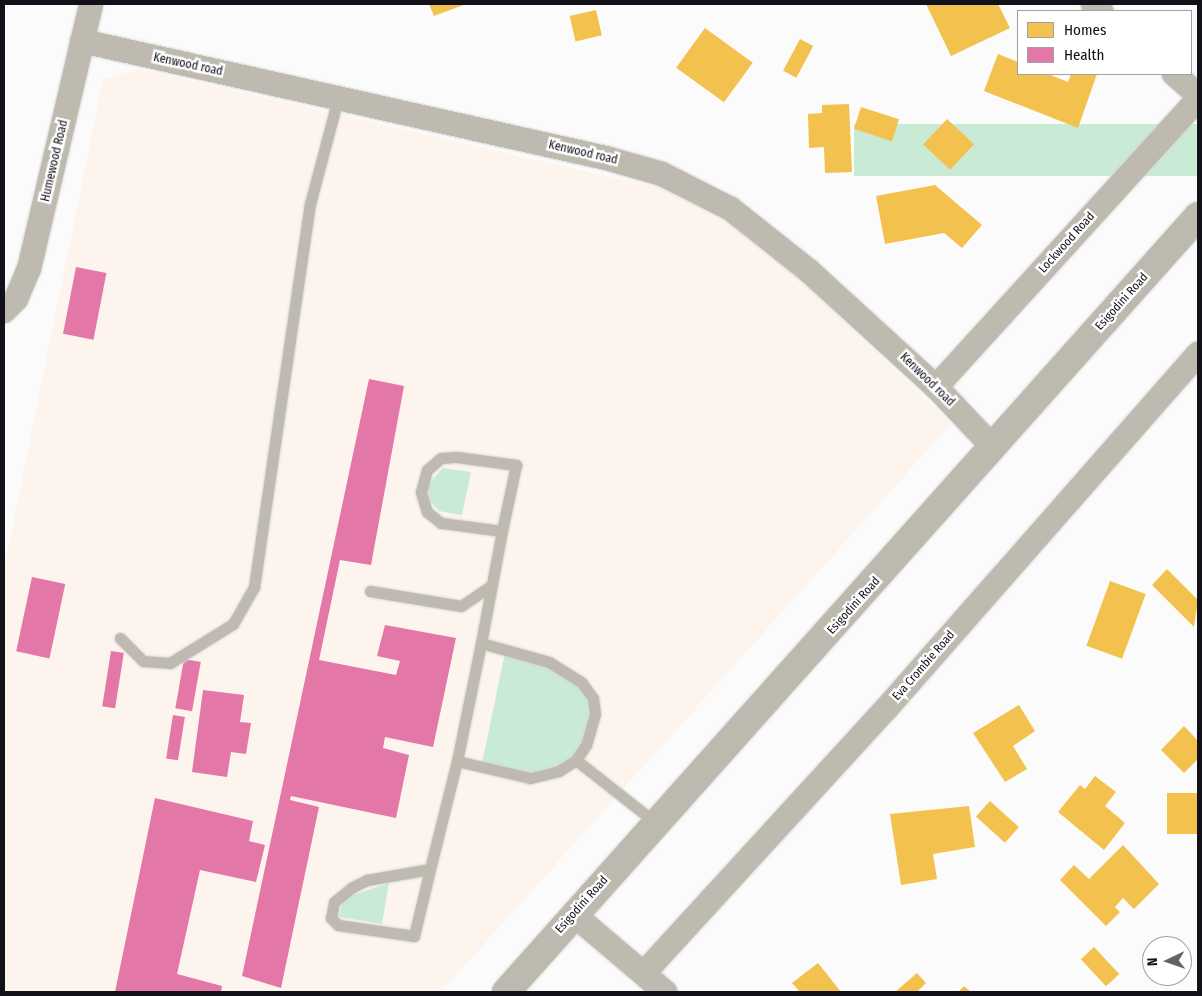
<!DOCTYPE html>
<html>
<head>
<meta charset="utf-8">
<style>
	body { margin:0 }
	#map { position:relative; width:1202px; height:996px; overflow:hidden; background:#fbfbfb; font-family:"Fira Sans Condensed",sans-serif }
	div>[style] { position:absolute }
	.medical>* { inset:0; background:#fdf4ed }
	.green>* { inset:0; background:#c9ead4; transform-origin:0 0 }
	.homes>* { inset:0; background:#f2c14e; transform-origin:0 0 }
	.health>* { inset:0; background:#e377a8; transform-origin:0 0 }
	.roads { filter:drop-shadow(0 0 1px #d6d5d7) drop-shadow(0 0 1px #d6d5d7) }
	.service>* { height:11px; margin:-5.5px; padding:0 5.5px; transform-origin:5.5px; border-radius:5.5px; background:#bfbab0 }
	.minor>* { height:24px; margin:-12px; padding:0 12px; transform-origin:12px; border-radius:12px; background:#bfbab0 }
	.secondary>* { height:28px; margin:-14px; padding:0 14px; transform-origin:14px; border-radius:14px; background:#beb9ae }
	span { translate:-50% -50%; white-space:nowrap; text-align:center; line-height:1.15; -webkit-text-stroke:5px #fff; paint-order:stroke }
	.street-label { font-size:12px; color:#121019 }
	.frame { position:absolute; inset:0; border:5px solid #121019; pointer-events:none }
	.legend { position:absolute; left:1017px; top:10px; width:175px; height:65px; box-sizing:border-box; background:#fff; border:1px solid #a09fa3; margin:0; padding:6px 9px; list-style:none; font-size:15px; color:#121019 }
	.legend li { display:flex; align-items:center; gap:10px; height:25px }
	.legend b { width:25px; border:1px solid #a09fa3 }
	.north { position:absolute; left:1142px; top:936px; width:50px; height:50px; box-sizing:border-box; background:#fff; border:1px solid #a09fa3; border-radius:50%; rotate:267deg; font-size:14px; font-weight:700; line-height:20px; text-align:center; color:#121019 }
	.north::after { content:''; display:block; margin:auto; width:18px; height:22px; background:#646268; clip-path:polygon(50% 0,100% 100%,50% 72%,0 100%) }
</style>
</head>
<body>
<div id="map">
	<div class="medical">
		<div style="clip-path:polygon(139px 69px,656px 187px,725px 218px,801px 280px,951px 424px,441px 992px,4px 992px,4px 569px,103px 79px)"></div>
	</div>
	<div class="green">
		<div style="left:1198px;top:124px;width:52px;height:344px;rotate:90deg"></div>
		<div style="clip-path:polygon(443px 468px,471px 472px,462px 515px,439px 511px,430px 501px,427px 486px)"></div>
		<div style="clip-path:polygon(506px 648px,582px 683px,595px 714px,576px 760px,530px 778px,481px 768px)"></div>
		<div style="clip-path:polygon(389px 883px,382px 924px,339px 917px,342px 904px,353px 895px)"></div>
	</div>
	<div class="homes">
		<div style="clip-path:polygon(429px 4px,466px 4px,434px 16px)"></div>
		<div style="clip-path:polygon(926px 4px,998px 4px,1010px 28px,951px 56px)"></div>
		<div style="left:596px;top:10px;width:26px;height:27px;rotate:77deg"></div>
		<div style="left:705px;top:28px;width:59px;height:49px;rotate:36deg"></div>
		<div style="left:800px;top:39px;width:15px;height:36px;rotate:28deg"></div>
		<div style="clip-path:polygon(998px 54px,1018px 62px,1018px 74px,1048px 74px,1068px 82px,1071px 74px,1097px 74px,1078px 128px,984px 91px)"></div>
		<div style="clip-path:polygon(849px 104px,852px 172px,825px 173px,824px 147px,809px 148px,808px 114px,822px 113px,822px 105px)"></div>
		<div style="left:861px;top:107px;width:40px;height:23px;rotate:18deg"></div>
		<div style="left:947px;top:119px;width:37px;height:35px;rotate:43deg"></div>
		<div style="clip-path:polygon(935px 185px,982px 225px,962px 248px,944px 233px,885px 244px,876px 196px)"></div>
		<div style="clip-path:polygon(1167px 569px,1198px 600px,1194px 627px,1152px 585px)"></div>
		<div style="left:1110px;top:581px;width:38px;height:69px;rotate:20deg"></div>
		<div style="clip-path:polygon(1019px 705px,1035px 731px,1013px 746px,1027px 769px,1005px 782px,973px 733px)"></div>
		<div style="clip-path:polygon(1184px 726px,1198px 741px,1198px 759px,1184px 773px,1161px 750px)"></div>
		<div style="clip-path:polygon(1095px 776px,1116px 792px,1105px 806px,1125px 823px,1104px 850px,1058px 812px,1080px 785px,1085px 789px)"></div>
		<div style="left:1167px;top:793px;width:31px;height:41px"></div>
		<div style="left:990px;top:801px;width:39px;height:21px;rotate:42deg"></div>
		<div style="clip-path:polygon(969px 806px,975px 847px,933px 854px,937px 879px,901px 885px,890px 814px)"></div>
		<div style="clip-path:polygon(1123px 845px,1159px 884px,1134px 909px,1123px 898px,1115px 907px,1120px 912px,1106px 926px,1060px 880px,1074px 865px,1089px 879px)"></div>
		<div style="left:1094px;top:947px;width:37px;height:18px;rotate:47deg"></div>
		<div style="clip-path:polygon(818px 963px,841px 992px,800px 992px,792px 983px)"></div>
		<div style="clip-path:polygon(917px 973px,926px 983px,917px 992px,895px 992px)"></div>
		<div style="clip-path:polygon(964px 986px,971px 992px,958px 992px)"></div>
	</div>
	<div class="health">
		<div style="left:76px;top:267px;width:31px;height:68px;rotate:11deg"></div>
		<div style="clip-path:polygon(369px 379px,404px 386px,371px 565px,340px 560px,319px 660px,396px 675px,400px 661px,377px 656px,385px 625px,456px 638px,433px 747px,385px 737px,383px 748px,409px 755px,396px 818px,291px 796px,290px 800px,319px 807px,281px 988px,242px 976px)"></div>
		<div style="left:32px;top:577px;width:34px;height:76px;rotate:12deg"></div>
		<div style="left:111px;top:651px;width:13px;height:56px;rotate:9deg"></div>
		<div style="left:184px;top:659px;width:17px;height:50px;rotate:10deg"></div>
		<div style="clip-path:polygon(203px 690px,244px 695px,240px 722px,251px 723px,246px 754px,231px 752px,227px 777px,192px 772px)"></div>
		<div style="left:173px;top:715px;width:12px;height:44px;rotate:9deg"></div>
		<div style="clip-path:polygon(155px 798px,253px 821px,249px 841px,265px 845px,256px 882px,200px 870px,177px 974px,222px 986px,221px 992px,115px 992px)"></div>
	</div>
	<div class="roads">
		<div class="service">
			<div style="left:370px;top:591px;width:92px;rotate:9.4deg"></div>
			<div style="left:461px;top:606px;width:37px;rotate:-34deg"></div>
			<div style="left:120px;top:638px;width:33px;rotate:45deg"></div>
			<div style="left:143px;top:661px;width:27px;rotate:4deg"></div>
			<div style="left:170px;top:663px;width:74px;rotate:-31.8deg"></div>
			<div style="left:233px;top:624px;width:43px;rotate:-60.4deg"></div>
			<div style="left:254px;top:587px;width:387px;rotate:-81.7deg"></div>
			<div style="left:310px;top:204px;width:110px;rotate:-75.2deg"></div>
			<div style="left:481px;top:643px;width:71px;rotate:15.6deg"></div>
			<div style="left:549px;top:662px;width:39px;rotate:32deg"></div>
			<div style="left:582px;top:683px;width:19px;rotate:54deg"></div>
			<div style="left:593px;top:698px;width:16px;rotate:83deg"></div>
			<div style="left:595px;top:714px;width:32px;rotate:106deg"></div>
			<div style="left:586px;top:745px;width:18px;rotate:124deg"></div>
			<div style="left:576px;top:760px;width:20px;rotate:147deg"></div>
			<div style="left:559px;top:771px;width:30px;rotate:166deg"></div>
			<div style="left:530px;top:778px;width:75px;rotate:-166.9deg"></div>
			<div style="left:457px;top:761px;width:120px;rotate:-78.5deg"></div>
			<div style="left:481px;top:643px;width:114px;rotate:-79.4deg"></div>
			<div style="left:502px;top:531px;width:62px;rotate:-172.5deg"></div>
			<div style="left:441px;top:523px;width:18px;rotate:-142deg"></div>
			<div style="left:427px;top:512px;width:21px;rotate:-107deg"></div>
			<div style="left:421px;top:492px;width:23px;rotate:-75deg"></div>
			<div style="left:427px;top:470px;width:18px;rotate:-41deg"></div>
			<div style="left:441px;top:458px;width:16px;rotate:-4deg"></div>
			<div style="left:457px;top:457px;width:60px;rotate:7.7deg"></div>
			<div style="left:516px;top:465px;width:67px;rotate:102deg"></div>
			<div style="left:576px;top:760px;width:102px;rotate:38.2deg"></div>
			<div style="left:430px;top:869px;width:69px;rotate:103.4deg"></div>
			<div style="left:414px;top:936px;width:77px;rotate:-171.8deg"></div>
			<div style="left:338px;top:925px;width:10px;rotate:-135deg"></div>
			<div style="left:331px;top:918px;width:16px;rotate:-79deg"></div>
			<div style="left:334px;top:902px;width:22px;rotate:-39deg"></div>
			<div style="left:351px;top:888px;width:18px;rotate:-27deg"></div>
			<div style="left:367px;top:880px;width:64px;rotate:-9.9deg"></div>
			<div style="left:430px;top:869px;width:111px;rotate:-76deg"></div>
		</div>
		<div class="minor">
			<div style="left:1093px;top:4px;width:11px;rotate:41deg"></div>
			<div style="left:82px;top:41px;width:537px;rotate:12.59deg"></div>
			<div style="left:606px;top:158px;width:58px;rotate:15.9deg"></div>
			<div style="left:662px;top:174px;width:77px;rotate:26.9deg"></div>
			<div style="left:731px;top:209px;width:100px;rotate:38.5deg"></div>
			<div style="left:809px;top:271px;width:172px;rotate:42.4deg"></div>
			<div style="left:936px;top:387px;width:81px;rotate:46.5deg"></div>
			<div style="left:1174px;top:74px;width:32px;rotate:41deg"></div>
			<div style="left:4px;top:311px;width:17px;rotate:-45deg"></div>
			<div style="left:16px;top:299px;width:33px;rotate:-67deg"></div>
			<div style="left:29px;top:269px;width:272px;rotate:-76.8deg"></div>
			<div style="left:936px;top:387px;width:389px;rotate:-47.7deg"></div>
			<div style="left:573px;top:914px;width:121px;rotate:40.3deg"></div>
			<div style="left:644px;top:973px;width:358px;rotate:-47.5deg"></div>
			<div style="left:886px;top:709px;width:473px;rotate:-48.7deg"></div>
		</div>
		<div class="secondary">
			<div style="left:506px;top:992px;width:1040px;rotate:-48.27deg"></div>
		</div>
	</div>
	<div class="street-label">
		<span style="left:188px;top:65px;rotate:12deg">Kenwood road</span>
		<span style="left:583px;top:153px;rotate:13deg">Kenwood road</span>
		<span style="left:55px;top:161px;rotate:-77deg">Humewood Road</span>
		<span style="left:1067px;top:243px;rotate:-48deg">Lockwood Road</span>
		<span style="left:1122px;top:302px;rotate:-48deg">Esigodini Road</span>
		<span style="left:927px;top:380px;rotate:44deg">Kenwood road</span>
		<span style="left:854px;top:606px;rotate:-48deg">Esigodini Road</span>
		<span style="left:924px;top:666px;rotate:-49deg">Eva Crombie Road</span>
		<span style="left:582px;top:905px;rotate:-48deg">Esigodini Road</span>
	</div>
	<div class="frame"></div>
	<ul class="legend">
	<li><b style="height:14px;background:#f2c14e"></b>Homes</li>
	<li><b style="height:14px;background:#e377a8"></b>Health</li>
	</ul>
	<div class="north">N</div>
</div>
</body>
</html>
